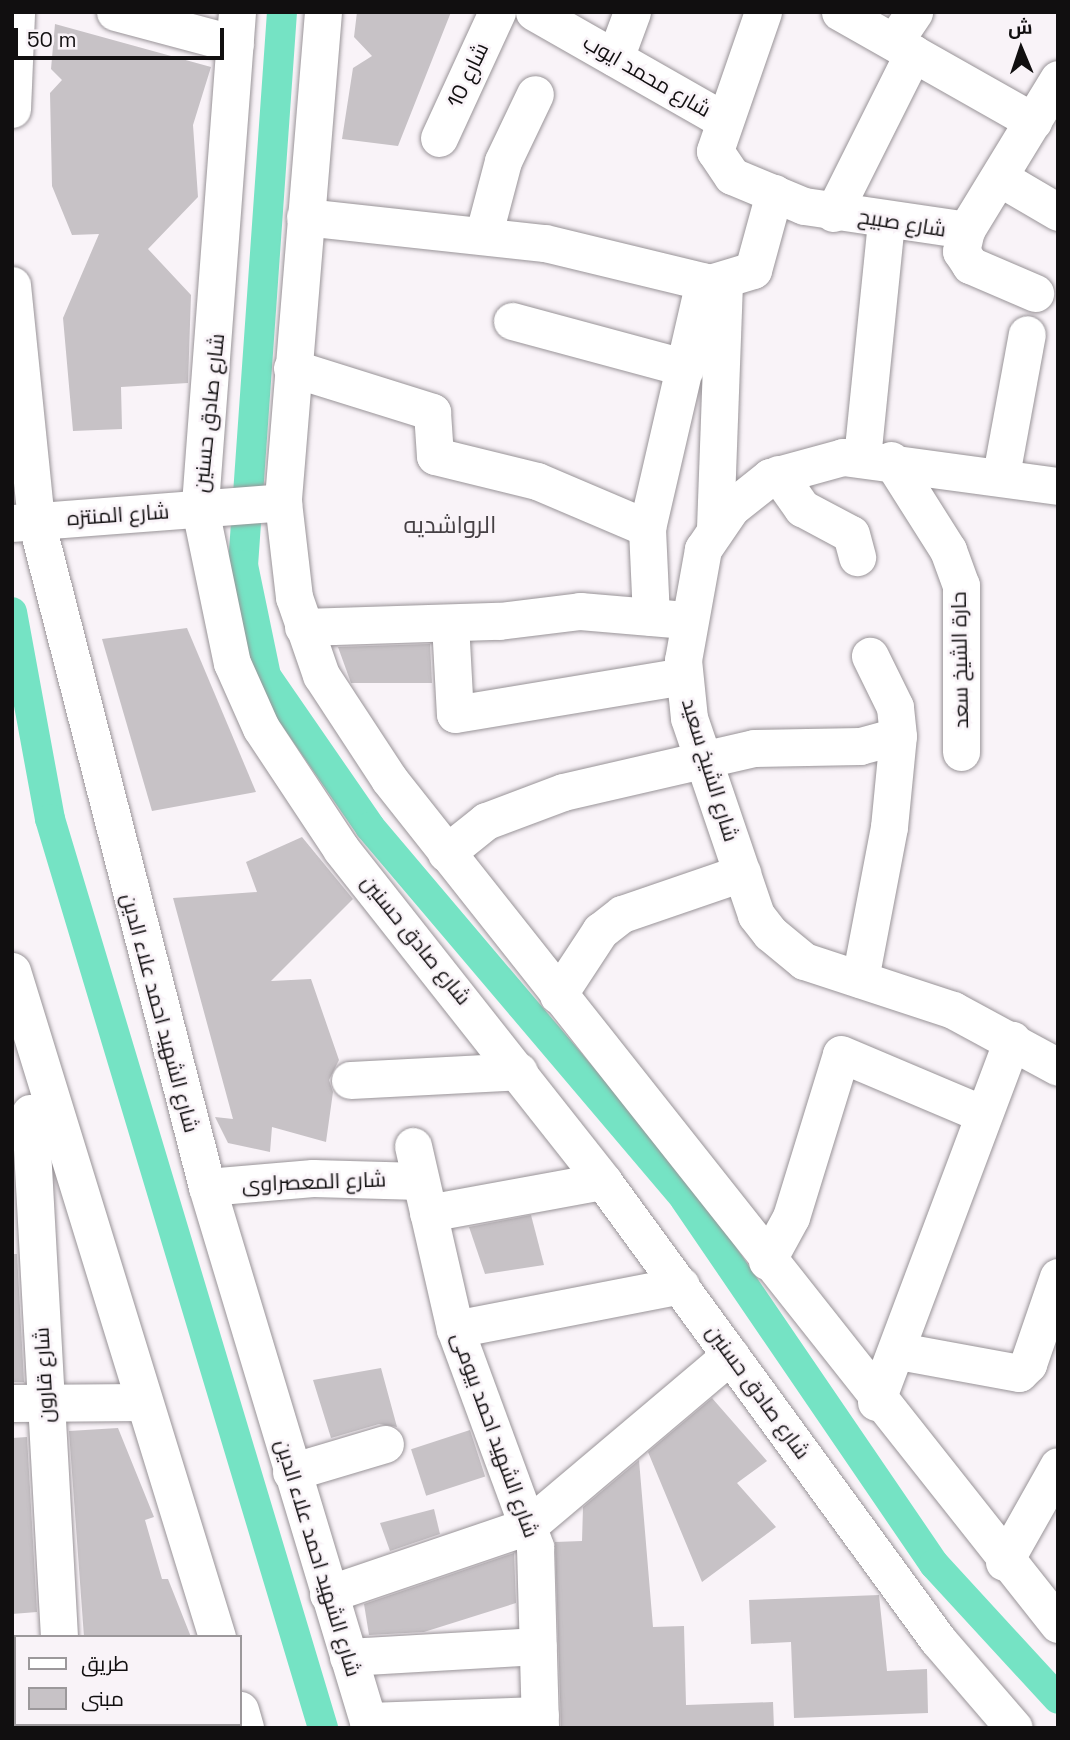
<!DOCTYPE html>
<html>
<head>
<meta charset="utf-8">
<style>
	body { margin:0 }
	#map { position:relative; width:1070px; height:1740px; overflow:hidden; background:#f9f3f8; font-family:"Space Grotesk",Cairo,sans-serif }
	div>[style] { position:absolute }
	.canal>* { height:30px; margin:-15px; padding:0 15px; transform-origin:15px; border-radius:15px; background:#75e3c4 }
	.building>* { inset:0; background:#c7c2c6; transform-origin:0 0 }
	.roads { filter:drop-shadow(0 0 2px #999498) drop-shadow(0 0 2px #999498) }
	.minor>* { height:37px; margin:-18.5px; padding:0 18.5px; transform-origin:18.5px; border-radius:18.5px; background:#fff }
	span { translate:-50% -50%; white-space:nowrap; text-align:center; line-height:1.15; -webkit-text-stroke:5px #f9f3f8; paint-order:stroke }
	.street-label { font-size:21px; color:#110f10 }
	.quarter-label { font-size:24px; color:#464145 }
	.frame { position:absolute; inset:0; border:14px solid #110f10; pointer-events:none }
	.legend { position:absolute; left:14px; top:1635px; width:228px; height:91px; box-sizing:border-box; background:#f9f3f8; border:2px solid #9c989b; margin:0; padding:9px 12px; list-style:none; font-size:21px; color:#110f10 }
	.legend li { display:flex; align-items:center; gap:14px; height:35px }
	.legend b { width:35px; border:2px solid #9c989b }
	.north { position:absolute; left:986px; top:14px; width:70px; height:70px; -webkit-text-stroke:5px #f9f3f8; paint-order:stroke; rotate:358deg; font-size:19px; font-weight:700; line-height:28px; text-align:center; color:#110f10 }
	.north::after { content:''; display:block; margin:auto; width:24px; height:32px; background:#110f10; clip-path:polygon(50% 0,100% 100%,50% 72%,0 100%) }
	.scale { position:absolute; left:14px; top:28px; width:210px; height:32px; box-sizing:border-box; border:4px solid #110f10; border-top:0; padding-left:9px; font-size:21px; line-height:24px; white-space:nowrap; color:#110f10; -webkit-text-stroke:5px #f9f3f8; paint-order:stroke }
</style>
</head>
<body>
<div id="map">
	<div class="canal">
		<div style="left:282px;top:12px;width:554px;rotate:94.03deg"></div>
		<div style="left:243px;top:565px;width:113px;rotate:78.3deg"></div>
		<div style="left:266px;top:676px;width:183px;rotate:55.4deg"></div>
		<div style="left:370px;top:827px;width:487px;rotate:49.7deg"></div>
		<div style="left:685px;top:1199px;width:442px;rotate:55.7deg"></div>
		<div style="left:934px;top:1564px;width:183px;rotate:47.4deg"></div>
		<div style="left:12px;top:612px;width:210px;rotate:79.6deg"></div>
		<div style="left:50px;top:819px;width:949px;rotate:73.28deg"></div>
	</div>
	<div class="building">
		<div style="clip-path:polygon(357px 12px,451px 12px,398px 146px,342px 139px,353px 68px,372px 56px,354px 37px)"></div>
		<div style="clip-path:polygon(55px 24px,211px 67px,193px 125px,198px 197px,148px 249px,191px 295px,188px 383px,121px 387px,122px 429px,73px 431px,63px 318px,99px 234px,72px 235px,52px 186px,50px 93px,62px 80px,51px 69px)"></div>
		<div style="clip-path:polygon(187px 628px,256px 792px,152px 811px,102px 639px)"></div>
		<div style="clip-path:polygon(430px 644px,432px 683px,351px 683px,338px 647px)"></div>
		<div style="clip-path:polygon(302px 837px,353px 899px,271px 981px,311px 979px,339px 1060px,329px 1080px,333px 1092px,326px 1142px,272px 1127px,270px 1152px,228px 1143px,215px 1117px,233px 1119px,173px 898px,257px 892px,246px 862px)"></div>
		<div style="clip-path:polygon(531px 1215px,544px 1265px,485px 1274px,469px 1227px)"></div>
		<div style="clip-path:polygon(12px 1254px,17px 1254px,24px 1382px,12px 1382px)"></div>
		<div style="clip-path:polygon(381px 1368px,397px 1427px,379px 1424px,331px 1438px,313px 1380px)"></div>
		<div style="clip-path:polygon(712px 1398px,767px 1461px,737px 1483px,776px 1527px,702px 1582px,648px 1452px)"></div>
		<div style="clip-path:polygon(118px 1428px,154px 1517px,145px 1520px,162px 1579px,168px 1579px,191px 1637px,84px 1637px,69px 1431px)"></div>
		<div style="left:470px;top:1430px;width:49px;height:62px;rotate:72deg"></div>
		<div style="clip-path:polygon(27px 1437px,37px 1612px,12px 1614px,12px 1438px)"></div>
		<div style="clip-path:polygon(639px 1460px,653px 1627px,684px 1626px,686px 1705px,773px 1702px,774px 1728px,561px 1728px,555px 1542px,582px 1541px,583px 1507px)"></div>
		<div style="clip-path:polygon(434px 1509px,440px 1534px,390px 1551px,380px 1523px)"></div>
		<div style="clip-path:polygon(514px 1553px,516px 1603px,424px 1632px,369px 1635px,364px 1604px)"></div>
		<div style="clip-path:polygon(879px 1595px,887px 1671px,927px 1669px,928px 1713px,794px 1718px,791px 1642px,751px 1644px,749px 1600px)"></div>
	</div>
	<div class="roads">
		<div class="minor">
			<div style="left:115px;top:12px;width:124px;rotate:14.9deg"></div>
			<div style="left:237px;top:12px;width:498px;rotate:94.3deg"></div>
			<div style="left:200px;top:509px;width:157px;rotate:78.3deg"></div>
			<div style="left:232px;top:663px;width:71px;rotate:66deg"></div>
			<div style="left:261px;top:728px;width:145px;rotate:56.5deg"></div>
			<div style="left:341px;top:849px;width:423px;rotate:51.7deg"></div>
			<div style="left:603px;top:1181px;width:568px;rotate:53.88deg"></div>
			<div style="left:938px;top:1640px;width:116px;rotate:49.2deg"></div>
			<div style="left:323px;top:12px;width:492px;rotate:94.7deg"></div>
			<div style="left:283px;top:502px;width:96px;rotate:83.4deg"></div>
			<div style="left:294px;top:597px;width:83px;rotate:70.9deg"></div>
			<div style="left:321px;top:675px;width:124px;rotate:56.8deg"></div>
			<div style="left:389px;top:779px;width:1078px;rotate:51.63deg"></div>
			<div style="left:534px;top:12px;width:218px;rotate:29.7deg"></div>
			<div style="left:763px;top:12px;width:147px;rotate:109.1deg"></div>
			<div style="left:715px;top:151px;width:30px;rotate:56deg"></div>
			<div style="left:732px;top:176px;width:78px;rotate:22.6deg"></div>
			<div style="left:804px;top:206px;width:164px;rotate:8.4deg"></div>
			<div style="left:966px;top:230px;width:177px;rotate:-58.6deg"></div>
			<div style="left:840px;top:12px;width:222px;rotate:29.5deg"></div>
			<div style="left:894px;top:42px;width:36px;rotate:-56deg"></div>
			<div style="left:615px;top:58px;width:49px;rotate:-69.7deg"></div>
			<div style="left:12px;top:109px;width:97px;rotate:-87.6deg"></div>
			<div style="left:439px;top:138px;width:139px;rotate:-65.3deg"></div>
			<div style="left:1000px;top:178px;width:67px;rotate:30.4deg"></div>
			<div style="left:833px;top:213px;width:179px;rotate:-63.4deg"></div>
			<div style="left:305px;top:217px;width:241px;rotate:6.2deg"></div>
			<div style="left:545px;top:243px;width:170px;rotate:13.6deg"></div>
			<div style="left:710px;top:283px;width:45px;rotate:-16.8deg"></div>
			<div style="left:753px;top:270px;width:80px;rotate:-74.7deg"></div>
			<div style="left:966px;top:230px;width:22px;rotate:103deg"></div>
			<div style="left:961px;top:251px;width:17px;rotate:57deg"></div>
			<div style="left:970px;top:265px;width:71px;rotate:23.3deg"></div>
			<div style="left:484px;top:233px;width:74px;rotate:-75.2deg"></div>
			<div style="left:503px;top:161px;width:74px;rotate:-64.5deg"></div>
			<div style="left:12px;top:285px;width:237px;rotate:84.2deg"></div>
			<div style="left:36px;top:521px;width:688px;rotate:75.6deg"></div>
			<div style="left:207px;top:1187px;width:565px;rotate:73.23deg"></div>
			<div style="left:512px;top:321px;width:180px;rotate:15.1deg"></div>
			<div style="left:292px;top:368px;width:147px;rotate:17.4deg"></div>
			<div style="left:432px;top:412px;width:44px;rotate:86.1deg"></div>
			<div style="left:435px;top:456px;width:105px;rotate:13.8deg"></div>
			<div style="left:537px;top:481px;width:120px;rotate:23.1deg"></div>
			<div style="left:862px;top:458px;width:239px;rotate:-84.2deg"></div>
			<div style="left:891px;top:460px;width:107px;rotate:57.7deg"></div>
			<div style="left:948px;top:550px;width:37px;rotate:70deg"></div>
			<div style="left:961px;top:585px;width:167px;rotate:90deg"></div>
			<div style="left:778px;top:474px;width:42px;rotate:54.8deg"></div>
			<div style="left:802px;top:508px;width:55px;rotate:28deg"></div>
			<div style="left:851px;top:534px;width:24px;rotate:75deg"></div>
			<div style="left:1001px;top:475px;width:143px;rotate:-79.6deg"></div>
			<div style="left:1058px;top:486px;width:217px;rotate:-172.3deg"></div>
			<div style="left:843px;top:457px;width:76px;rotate:164.7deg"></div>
			<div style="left:770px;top:477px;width:50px;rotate:141.5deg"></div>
			<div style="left:731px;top:508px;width:50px;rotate:124.3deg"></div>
			<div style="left:703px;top:549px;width:113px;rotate:100.2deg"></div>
			<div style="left:683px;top:660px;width:58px;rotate:84.1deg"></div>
			<div style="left:689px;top:718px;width:208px;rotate:71.2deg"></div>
			<div style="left:756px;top:915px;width:23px;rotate:52deg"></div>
			<div style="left:770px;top:933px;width:44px;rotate:39.5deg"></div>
			<div style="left:804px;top:961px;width:157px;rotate:18.2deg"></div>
			<div style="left:953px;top:1010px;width:119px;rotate:28.5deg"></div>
			<div style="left:13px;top:523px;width:271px;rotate:-4.4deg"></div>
			<div style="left:715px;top:528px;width:246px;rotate:-87.9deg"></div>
			<div style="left:651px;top:617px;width:89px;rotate:-92.6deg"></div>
			<div style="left:647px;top:528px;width:253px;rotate:-77deg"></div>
			<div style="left:450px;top:623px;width:91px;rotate:86.9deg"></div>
			<div style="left:455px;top:714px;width:232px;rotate:-9.4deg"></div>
			<div style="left:303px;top:627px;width:196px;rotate:-1.8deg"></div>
			<div style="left:499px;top:621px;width:82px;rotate:-7deg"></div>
			<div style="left:580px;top:611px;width:106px;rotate:4.9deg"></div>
			<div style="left:446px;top:853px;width:51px;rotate:-38.7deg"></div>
			<div style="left:486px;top:821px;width:82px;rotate:-20.6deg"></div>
			<div style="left:563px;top:792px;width:196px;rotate:-13deg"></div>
			<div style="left:754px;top:748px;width:106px;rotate:-1.1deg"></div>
			<div style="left:860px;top:746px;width:39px;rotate:-15deg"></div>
			<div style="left:12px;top:971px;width:697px;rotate:72.89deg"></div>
			<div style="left:860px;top:979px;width:155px;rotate:-79.2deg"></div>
			<div style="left:889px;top:827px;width:91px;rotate:-84.4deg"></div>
			<div style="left:898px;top:736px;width:29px;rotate:-96deg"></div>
			<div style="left:895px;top:707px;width:57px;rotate:-116.1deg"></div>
			<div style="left:558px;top:995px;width:77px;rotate:-56.7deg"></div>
			<div style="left:600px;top:931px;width:28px;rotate:-38deg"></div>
			<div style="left:622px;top:914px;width:127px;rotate:-18.9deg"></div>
			<div style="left:350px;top:1080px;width:169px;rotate:-3deg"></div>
			<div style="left:30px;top:1113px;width:525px;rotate:86.83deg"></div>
			<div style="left:413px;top:1146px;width:188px;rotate:77.1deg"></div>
			<div style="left:455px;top:1329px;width:232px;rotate:69.8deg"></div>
			<div style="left:535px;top:1547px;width:181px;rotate:88.4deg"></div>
			<div style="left:207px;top:1187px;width:106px;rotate:-4.9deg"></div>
			<div style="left:313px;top:1178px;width:107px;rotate:1.6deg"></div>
			<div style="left:428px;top:1213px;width:178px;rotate:-10.4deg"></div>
			<div style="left:767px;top:1261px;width:50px;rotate:-61.4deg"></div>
			<div style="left:791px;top:1217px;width:170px;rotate:-72.9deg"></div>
			<div style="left:841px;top:1054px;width:154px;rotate:22.9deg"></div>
			<div style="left:455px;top:1329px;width:230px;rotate:-11deg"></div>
			<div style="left:899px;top:1351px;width:122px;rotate:10.4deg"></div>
			<div style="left:1019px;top:1373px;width:13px;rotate:-45deg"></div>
			<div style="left:1028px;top:1364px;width:92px;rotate:-71deg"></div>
			<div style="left:876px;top:1402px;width:387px;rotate:-69.4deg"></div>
			<div style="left:12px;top:1403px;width:132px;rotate:-0.4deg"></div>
			<div style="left:291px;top:1472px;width:98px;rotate:-16.6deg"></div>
			<div style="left:1004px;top:1562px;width:110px;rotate:-60.6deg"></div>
			<div style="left:328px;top:1594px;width:211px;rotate:-18.8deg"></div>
			<div style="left:528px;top:1526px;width:265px;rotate:-40.2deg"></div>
			<div style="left:348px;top:1657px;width:190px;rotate:-3.3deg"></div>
			<div style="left:12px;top:1697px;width:4px"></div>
			<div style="left:240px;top:1710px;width:19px;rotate:74deg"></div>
			<div style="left:368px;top:1721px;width:172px;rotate:-2deg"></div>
			<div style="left:64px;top:1724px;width:4px;rotate:90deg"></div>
		</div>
	</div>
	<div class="street-label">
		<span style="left:468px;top:75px;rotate:-65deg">شارع 10</span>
		<span style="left:647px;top:76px;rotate:30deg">شارع محمد ايوب</span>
		<span style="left:902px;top:223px;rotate:9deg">شارع صبيح</span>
		<span style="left:209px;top:413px;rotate:-84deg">شارع صادق حسنين</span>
		<span style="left:118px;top:515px;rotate:-4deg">شارع المنتزه</span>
		<span style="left:960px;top:660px;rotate:-91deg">حارة الشيخ سعد</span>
		<span style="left:710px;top:770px;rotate:73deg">شارع الشيخ سعيد</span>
		<span style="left:416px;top:940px;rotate:51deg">شارع صادق حسنين</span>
		<span style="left:160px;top:1013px;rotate:75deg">شارع الشهيد احمد علاء الدين</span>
		<span style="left:314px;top:1182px;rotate:-2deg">شارع المعصراوى</span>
		<span style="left:44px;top:1375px;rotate:-93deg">شارع قارون</span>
		<span style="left:758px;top:1392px;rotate:54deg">شارع صادق حسنين</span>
		<span style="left:495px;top:1435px;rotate:70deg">شارع الشهيد احمد بيومى</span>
		<span style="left:318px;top:1558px;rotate:73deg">شارع الشهيد احمد علاء الدين</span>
	</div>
	<div class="quarter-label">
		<span style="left:450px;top:525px">الرواشديه</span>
	</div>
	<div class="frame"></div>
	<ul class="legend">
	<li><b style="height:9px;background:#fff"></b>طريق</li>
	<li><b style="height:19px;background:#c7c2c6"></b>مبنى</li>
	</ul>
	<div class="north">ش</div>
	<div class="scale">50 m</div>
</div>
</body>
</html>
